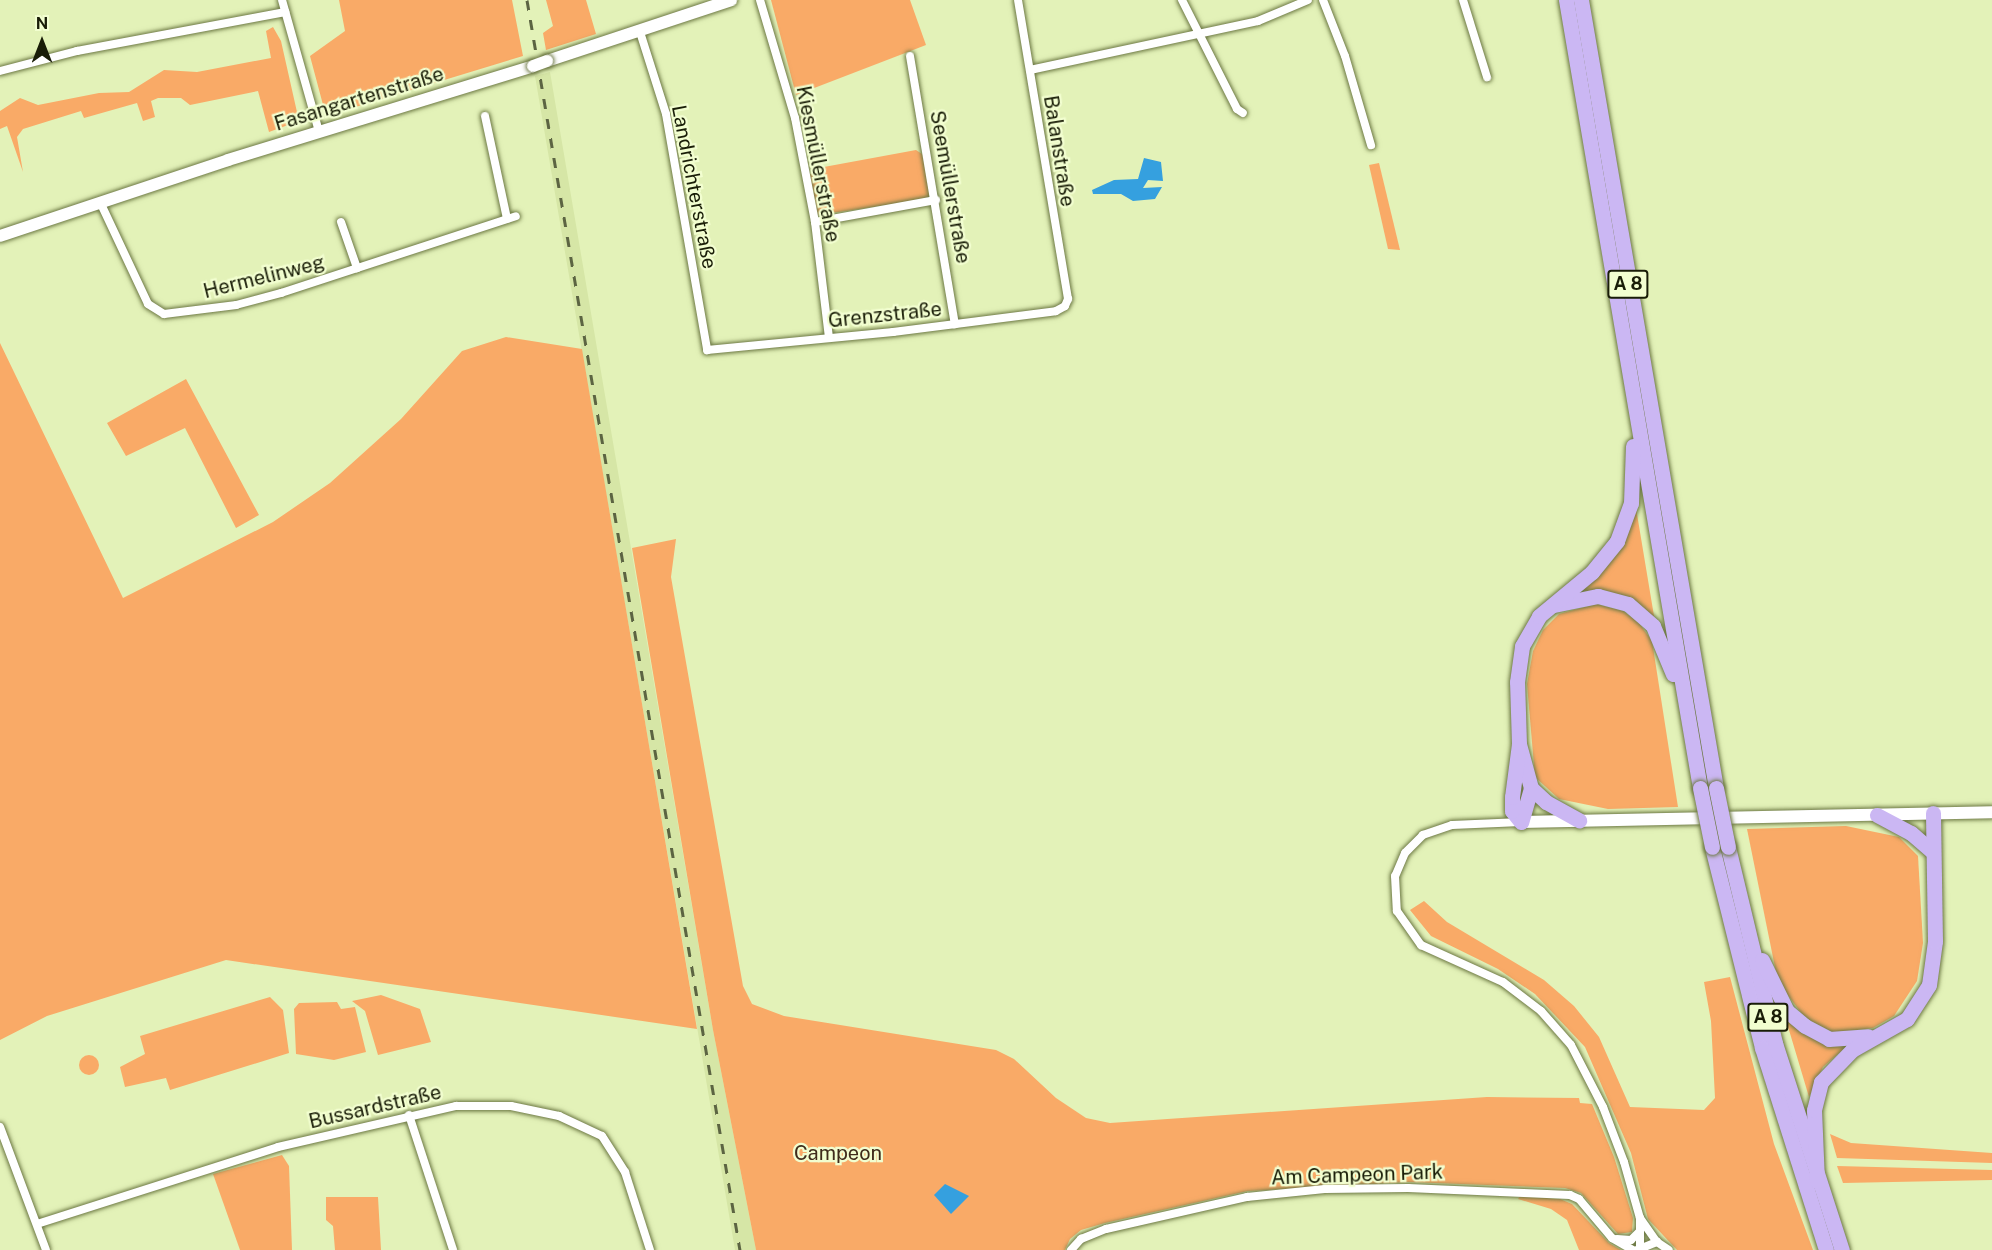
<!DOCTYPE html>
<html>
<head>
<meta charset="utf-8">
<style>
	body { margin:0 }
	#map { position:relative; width:1992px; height:1250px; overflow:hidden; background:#e3f2b8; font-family:"Public Sans",sans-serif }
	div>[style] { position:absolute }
	.built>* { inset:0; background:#d6e6a6 }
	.green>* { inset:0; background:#f9aa67 }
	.round { border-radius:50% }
	.water>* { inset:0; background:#35a0df }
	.roads { filter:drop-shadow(0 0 2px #6c7843) drop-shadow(0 0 2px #6c7843) }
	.street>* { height:8px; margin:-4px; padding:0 4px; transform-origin:4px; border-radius:4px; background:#fff }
	.secondary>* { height:12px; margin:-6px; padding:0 6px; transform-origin:6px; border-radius:6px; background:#fff }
	.highway>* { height:15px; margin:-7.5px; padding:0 7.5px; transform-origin:7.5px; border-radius:7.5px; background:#cbb7f3 }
	.rail>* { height:3px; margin-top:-1.5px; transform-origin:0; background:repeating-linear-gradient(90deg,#5c6442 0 10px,transparent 0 20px) }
	.bridges { filter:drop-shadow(0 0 2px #6c7843) drop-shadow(0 0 2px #6c7843) }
	.secondary-bridge>* { height:12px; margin:-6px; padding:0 6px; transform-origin:6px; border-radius:6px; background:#fff }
	.highway-bridge>* { height:15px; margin:-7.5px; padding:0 7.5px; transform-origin:7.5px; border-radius:7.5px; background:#cbb7f3 }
	span { translate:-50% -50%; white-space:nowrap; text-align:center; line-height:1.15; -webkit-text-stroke:4.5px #f2fed0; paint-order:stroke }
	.shield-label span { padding:2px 4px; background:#f2fed0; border:2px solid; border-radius:4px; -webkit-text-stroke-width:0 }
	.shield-label { font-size:18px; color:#191d07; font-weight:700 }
	.street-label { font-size:20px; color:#191d07 }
	.park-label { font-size:20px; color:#3f2b1b }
	.north { position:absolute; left:12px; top:12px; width:60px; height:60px; -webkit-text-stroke:4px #f2fed0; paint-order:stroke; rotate:0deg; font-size:16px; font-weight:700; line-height:24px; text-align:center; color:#191d07 }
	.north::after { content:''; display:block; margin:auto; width:21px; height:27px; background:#191d07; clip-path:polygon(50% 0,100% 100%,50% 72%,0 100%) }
</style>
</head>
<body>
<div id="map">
	<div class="built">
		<div style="clip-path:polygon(550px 72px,713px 1030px,756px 1250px,735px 1250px,535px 76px)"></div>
	</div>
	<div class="green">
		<div style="clip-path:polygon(339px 0,512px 0,523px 56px,326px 116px,310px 56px,345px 31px)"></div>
		<div style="clip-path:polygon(546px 0,586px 0,596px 34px,546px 50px,543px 33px,553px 26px)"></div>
		<div style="clip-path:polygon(771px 0,910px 0,926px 45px,796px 95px)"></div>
		<div style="clip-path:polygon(273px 27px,281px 41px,299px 121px,269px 132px,258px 91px,190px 105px,181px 98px,158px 98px,151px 101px,155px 117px,143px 121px,137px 103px,84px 118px,81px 111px,23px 129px,17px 137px,23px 172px,7px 126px,0 129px,0 111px,20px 98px,38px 105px,99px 93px,129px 92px,164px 70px,197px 72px,271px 58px,266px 31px)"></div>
		<div style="clip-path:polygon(916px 150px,925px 156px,932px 192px,928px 199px,818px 215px,810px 175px,813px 169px)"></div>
		<div style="clip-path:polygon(1379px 163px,1400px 250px,1388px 249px,1369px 165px)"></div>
		<div style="clip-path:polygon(506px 337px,582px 349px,697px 1029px,226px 960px,47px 1016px,0 1040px,0 343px,123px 598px,273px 522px,330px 483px,401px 419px,462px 351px)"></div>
		<div style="clip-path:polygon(186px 379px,259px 515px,236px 528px,185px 428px,126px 456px,107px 423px)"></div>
		<div style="clip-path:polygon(1636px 508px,1655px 622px,1601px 590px,1575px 592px,1600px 574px,1617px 553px)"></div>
		<div style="clip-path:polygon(676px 539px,671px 577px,743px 986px,752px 1004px,784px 1016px,996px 1050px,1014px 1059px,1056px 1098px,1086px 1118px,1110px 1123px,1487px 1097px,1579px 1098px,1580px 1103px,1592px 1104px,1614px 1157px,1633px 1218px,1632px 1232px,1618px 1234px,1581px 1193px,1565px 1188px,1408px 1182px,1248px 1191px,1105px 1223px,1081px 1230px,1070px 1239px,1065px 1250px,756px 1250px,713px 1030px,632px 548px)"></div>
		<div style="clip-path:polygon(1596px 604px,1623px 611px,1639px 623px,1652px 641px,1678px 807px,1608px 809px,1559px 799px,1535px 777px,1527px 684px,1533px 651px,1543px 630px,1559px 614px)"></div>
		<div style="clip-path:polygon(1846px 826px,1899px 837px,1918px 856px,1923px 943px,1917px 981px,1894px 1016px,1873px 1028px,1834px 1033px,1805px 1018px,1778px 982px,1747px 829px)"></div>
		<div style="clip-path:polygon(1424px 901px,1447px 922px,1544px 980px,1574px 1006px,1599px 1037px,1630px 1107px,1704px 1110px,1715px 1098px,1711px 1021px,1704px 982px,1730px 977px,1774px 1144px,1813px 1250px,1677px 1250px,1648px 1219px,1631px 1153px,1585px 1047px,1535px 994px,1498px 969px,1431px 936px,1410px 910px)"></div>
		<div style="clip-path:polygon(381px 995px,420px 1009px,431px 1042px,378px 1055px,365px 1011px,352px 1001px)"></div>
		<div style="clip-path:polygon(270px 997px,283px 1010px,289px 1053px,170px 1090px,166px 1078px,125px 1087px,120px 1067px,145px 1054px,140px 1036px)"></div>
		<div style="clip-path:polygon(337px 1002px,341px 1009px,355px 1007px,366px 1052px,334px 1060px,296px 1054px,294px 1009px,299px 1003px)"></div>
		<div style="clip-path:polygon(1786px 1020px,1824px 1042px,1847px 1046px,1823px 1067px,1809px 1097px)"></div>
		<div class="round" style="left:79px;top:1055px;width:20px;height:20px"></div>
		<div style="clip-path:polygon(1830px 1134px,1851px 1143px,1992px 1153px,1992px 1163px,1837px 1158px)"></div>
		<div style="clip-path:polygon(282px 1155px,289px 1166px,292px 1250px,240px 1250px,213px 1174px)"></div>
		<div style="clip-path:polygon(1837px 1166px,1992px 1170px,1992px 1180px,1843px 1183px)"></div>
		<div style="clip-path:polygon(1520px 1196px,1560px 1199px,1572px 1204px,1609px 1243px,1621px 1250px,1579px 1250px,1567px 1220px,1551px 1209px,1518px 1199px)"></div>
		<div style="clip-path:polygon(326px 1197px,378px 1197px,381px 1250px,335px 1250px,333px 1226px,326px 1220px)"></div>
	</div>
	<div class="water">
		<div style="clip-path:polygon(1144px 158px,1161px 162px,1163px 181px,1148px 180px,1143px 188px,1162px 187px,1155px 199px,1133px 201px,1121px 194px,1093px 194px,1092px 190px,1114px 180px,1138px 179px)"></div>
		<div style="clip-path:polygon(945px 1184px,969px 1196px,951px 1214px,934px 1195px)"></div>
	</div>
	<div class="roads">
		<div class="street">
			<div style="left:282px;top:0;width:137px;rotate:74.3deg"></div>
			<div style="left:760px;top:0;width:123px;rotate:73.5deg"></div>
			<div style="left:795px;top:118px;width:106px;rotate:79.1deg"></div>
			<div style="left:815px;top:222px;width:116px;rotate:83.1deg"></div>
			<div style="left:1182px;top:0;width:122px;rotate:63.2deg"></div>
			<div style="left:1237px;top:109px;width:7px;rotate:34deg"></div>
			<div style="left:1323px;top:0;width:60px;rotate:68.6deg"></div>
			<div style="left:1345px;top:56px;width:93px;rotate:73.7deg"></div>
			<div style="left:1463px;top:0;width:81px;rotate:72.7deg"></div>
			<div style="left:640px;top:32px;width:86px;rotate:72.4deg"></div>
			<div style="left:666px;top:114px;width:240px;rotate:80.1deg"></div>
			<div style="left:707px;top:350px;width:187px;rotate:-5.5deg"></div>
			<div style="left:893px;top:332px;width:164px;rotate:-7.3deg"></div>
			<div style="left:1056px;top:311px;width:10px;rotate:-29deg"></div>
			<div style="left:1065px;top:306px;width:8px;rotate:-67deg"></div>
			<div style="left:1068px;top:299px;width:303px;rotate:-99.5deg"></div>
			<div style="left:910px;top:56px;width:272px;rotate:80.5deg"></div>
			<div style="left:1030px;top:70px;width:233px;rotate:-12.1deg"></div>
			<div style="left:1258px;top:21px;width:54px;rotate:-22.8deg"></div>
			<div style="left:0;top:71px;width:80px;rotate:-14.6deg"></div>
			<div style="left:77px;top:51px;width:212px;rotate:-10.6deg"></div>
			<div style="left:485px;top:116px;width:105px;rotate:77.9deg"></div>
			<div style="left:101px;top:204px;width:110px;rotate:64.8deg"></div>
			<div style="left:148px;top:304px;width:19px;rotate:32deg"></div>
			<div style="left:164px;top:314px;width:73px;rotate:-7.1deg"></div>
			<div style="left:236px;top:305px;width:47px;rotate:-14.9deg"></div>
			<div style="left:281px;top:293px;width:247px;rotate:-18.1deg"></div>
			<div style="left:341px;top:222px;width:49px;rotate:70.8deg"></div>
			<div style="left:815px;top:222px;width:123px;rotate:-10.3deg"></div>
			<div style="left:1521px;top:822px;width:69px;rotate:177.5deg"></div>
			<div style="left:1452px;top:825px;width:31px;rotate:161deg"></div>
			<div style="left:1423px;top:835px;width:25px;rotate:135deg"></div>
			<div style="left:1405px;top:853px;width:25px;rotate:113deg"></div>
			<div style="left:1395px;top:876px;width:35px;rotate:87deg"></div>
			<div style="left:1397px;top:911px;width:42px;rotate:54.8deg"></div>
			<div style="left:1421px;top:945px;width:90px;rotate:24.3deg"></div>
			<div style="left:1503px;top:982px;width:48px;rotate:37.3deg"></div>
			<div style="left:1541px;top:1011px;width:45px;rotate:48.6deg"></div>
			<div style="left:1571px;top:1045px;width:70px;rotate:62.7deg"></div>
			<div style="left:1603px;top:1107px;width:59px;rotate:69.1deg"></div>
			<div style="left:1624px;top:1162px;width:58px;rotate:74.1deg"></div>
			<div style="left:1640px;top:1218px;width:28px;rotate:90deg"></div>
			<div style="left:409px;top:1115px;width:142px;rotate:71.9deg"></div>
			<div style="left:0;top:1127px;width:131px;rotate:69.5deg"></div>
			<div style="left:1640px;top:1218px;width:29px;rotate:55deg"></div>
			<div style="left:37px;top:1224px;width:253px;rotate:-17.7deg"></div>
			<div style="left:278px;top:1147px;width:183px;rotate:-13deg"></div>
			<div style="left:456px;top:1106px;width:55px"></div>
			<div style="left:511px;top:1106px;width:49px;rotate:11.8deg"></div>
			<div style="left:559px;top:1116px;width:47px;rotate:24.9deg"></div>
			<div style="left:602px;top:1136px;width:43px;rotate:57.4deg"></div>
			<div style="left:625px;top:1172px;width:82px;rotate:72.2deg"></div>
			<div style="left:1617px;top:1239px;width:14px;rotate:4deg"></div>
			<div style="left:1631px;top:1240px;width:11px;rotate:-45deg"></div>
			<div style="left:1071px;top:1250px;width:15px;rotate:-48deg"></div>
			<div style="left:1081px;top:1239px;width:27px;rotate:-22deg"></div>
			<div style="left:1106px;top:1229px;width:145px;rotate:-12.8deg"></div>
			<div style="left:1247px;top:1197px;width:78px;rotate:-5.9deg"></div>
			<div style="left:1325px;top:1189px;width:83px;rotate:-0.7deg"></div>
			<div style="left:1408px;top:1188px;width:162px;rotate:2.5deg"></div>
			<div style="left:1570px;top:1195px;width:10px;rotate:24deg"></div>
			<div style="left:1579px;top:1199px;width:51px;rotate:49.8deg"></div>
			<div style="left:1612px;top:1238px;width:24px;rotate:30deg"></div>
			<div style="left:1637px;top:1250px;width:22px;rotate:-22deg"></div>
			<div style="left:1657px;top:1242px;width:14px;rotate:34deg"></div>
		</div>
		<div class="secondary">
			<div style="left:547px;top:61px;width:194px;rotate:-18.3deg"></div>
			<div style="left:0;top:236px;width:240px;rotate:-18.4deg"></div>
			<div style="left:228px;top:160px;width:319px;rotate:-17.1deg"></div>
			<div style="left:1521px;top:822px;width:471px;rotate:-1.2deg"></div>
		</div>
		<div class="highway">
			<div style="left:1566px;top:0;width:799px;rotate:80.35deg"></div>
			<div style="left:1581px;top:0;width:799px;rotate:80.28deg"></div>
			<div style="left:1554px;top:605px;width:45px;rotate:-11.6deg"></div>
			<div style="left:1598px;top:596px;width:31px;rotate:15deg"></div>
			<div style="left:1628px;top:604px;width:33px;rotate:41deg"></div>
			<div style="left:1653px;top:626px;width:52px;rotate:67.4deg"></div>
			<div style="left:1519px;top:744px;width:46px;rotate:74.7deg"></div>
			<div style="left:1531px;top:788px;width:35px;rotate:106deg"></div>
			<div style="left:1521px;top:822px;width:14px;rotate:-129deg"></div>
			<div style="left:1512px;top:811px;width:14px;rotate:-90deg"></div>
			<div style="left:1512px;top:797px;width:53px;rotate:-82.5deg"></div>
			<div style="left:1519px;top:744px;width:62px;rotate:-91.8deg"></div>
			<div style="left:1517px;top:682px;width:36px;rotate:-82deg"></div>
			<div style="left:1522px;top:646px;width:34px;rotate:-60deg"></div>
			<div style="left:1539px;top:616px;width:69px;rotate:-39.7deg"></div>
			<div style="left:1592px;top:572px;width:40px;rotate:-51deg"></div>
			<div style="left:1617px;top:541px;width:40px;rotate:-69.8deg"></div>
			<div style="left:1631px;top:503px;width:57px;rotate:-88deg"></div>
			<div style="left:1531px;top:788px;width:21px;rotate:43deg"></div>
			<div style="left:1546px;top:802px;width:38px;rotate:29deg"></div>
			<div style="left:1877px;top:815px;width:38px;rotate:28deg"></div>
			<div style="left:1911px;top:833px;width:28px;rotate:41deg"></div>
			<div style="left:1712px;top:847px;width:207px;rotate:76deg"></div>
			<div style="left:1762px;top:1048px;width:212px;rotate:72.4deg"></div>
			<div style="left:1728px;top:847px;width:202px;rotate:76.5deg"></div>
			<div style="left:1775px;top:1043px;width:218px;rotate:72.1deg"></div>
			<div style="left:1762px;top:960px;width:57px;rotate:63.9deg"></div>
			<div style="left:1787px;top:1011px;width:23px;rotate:40deg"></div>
			<div style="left:1805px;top:1026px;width:27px;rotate:28deg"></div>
			<div style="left:1829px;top:1039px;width:39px;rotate:-4deg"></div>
			<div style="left:1817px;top:1181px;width:71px;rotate:-92.4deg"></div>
			<div style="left:1814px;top:1110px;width:29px;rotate:-76deg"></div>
			<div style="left:1821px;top:1082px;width:45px;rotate:-45.9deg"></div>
			<div style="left:1852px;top:1050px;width:63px;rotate:-29.4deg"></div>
			<div style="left:1907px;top:1019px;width:40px;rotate:-57.1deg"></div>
			<div style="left:1929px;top:985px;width:44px;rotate:-82.2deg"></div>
			<div style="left:1935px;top:941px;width:128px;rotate:-90.9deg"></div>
		</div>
	</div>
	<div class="rail">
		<div style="left:527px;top:0;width:1268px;rotate:80.33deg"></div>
	</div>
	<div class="bridges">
		<div class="secondary-bridge">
			<div style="left:533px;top:66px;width:15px;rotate:-20deg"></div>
		</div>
		<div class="highway-bridge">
			<div style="left:1700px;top:788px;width:60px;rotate:78.5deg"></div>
			<div style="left:1716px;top:788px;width:60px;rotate:78.5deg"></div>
		</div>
	</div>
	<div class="shield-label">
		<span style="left:1628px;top:284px">A 8</span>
		<span style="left:1768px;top:1017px">A 8</span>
	</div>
	<div class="street-label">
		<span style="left:359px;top:99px;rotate:-17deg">Fasangartenstraße</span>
		<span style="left:1059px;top:151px;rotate:81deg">Balanstraße</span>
		<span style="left:818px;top:164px;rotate:79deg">Kiesmüllerstraße</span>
		<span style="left:694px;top:187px;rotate:79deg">Landrichterstraße</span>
		<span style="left:950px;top:187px;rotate:80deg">Seemüllerstraße</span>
		<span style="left:264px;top:277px;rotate:-14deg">Hermelinweg</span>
		<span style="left:885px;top:315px;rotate:-6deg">Grenzstraße</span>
		<span style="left:375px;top:1107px;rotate:-13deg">Bussardstraße</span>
		<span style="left:1357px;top:1175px;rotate:-2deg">Am Campeon Park</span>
	</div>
	<div class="park-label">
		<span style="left:838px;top:1153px">Campeon</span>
	</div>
	<div class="north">N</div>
</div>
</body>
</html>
